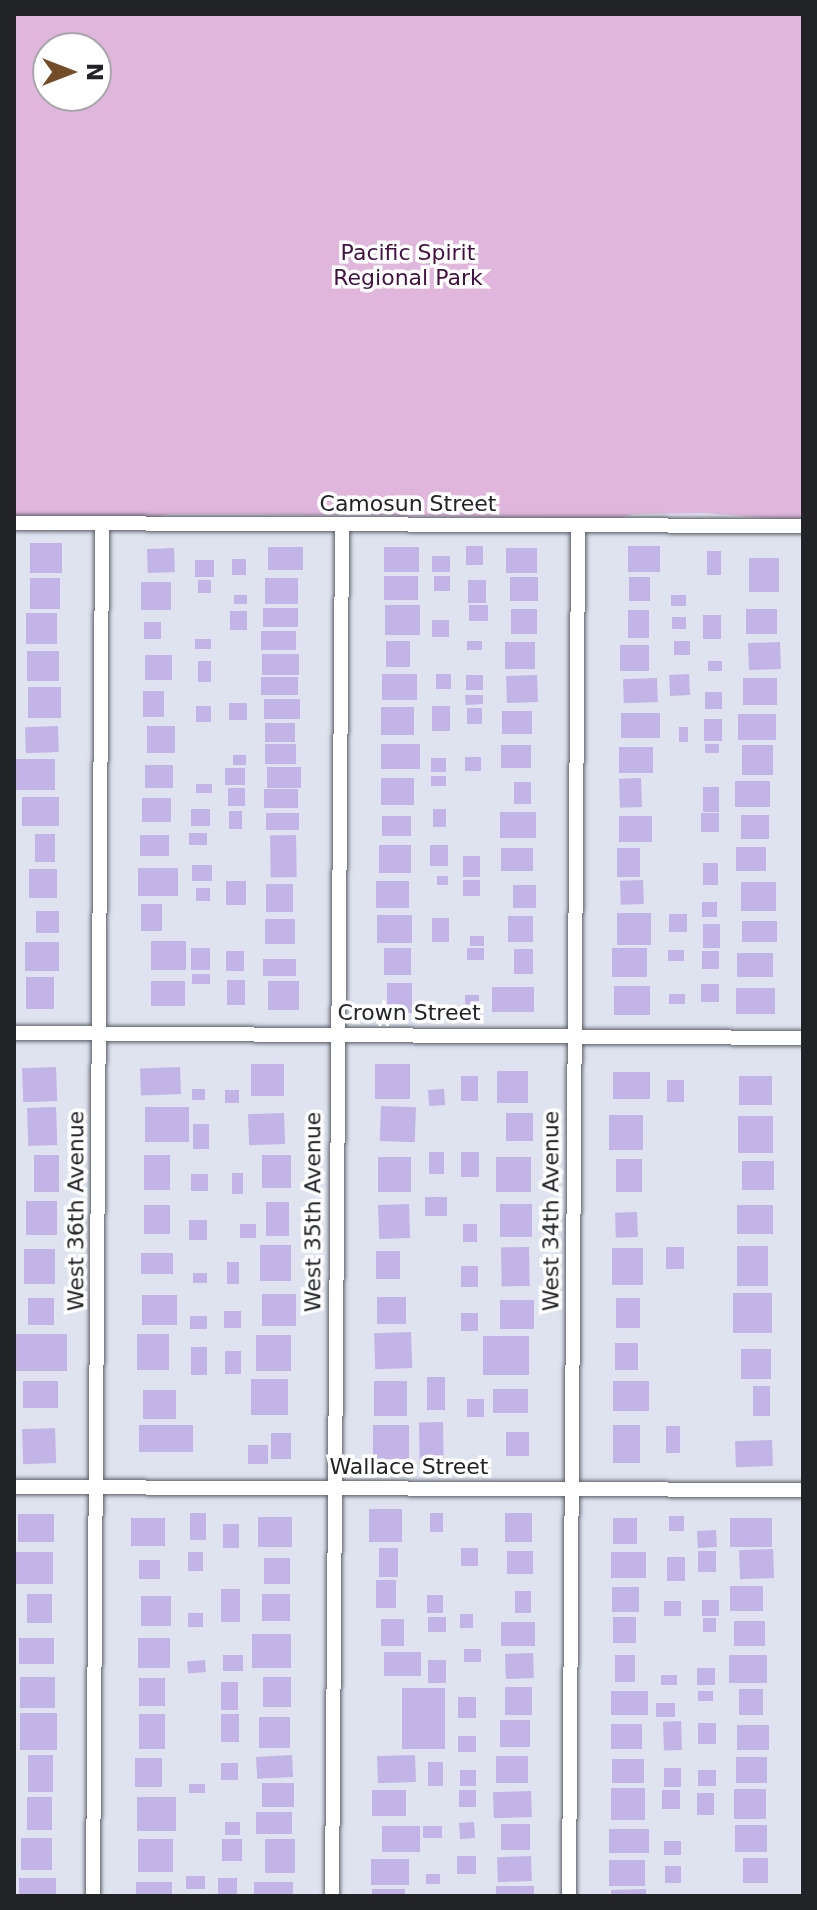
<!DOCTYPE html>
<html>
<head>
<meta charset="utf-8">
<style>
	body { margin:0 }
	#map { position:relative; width:817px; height:1910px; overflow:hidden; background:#dee3ef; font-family:"DejaVu Sans",sans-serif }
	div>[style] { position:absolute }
	.green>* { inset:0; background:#e1b6dd }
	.building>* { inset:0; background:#c2b4e6; transform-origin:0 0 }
	.roads { filter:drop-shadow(0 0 2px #5b5f69) drop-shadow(0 0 2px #5b5f69) }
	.street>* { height:14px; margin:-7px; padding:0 7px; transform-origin:7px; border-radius:7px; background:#fff }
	span { translate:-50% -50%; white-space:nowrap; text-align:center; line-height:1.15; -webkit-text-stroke:7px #fff; paint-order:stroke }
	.park-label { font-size:22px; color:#441142 }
	.street-label { font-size:22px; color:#212327 }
	.frame { position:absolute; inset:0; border:16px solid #212327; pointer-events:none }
	.north { position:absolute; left:32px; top:32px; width:80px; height:80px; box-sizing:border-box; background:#fff; border:2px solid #a6a7a9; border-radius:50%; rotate:90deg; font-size:22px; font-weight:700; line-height:32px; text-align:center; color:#212327 }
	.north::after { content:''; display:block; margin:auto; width:28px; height:36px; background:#724d28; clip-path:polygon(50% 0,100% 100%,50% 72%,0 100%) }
</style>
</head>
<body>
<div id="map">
	<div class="green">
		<div style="clip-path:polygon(evenodd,14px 14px,803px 14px,803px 521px,705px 513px,634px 514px,601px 523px,583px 518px,236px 514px,169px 514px,142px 521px,14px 519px,14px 14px,48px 48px,96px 48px,96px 96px,48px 96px,48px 48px)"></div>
	</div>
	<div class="building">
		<div style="left:30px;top:543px;width:32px;height:30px"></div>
		<div style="left:466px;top:546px;width:17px;height:19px"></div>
		<div style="left:628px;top:546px;width:32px;height:26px"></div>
		<div style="left:268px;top:547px;width:35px;height:23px"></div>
		<div style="left:419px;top:547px;width:25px;height:35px;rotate:90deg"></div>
		<div style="left:174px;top:548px;width:24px;height:27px;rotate:88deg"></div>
		<div style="left:506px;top:548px;width:31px;height:25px"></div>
		<div style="left:721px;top:551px;width:24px;height:14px;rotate:90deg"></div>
		<div style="left:450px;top:556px;width:16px;height:18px;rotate:90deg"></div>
		<div style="left:749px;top:558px;width:30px;height:34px"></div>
		<div style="left:246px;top:559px;width:16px;height:14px;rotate:90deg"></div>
		<div style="left:214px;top:560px;width:17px;height:19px;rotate:90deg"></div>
		<div style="left:418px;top:576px;width:24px;height:34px;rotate:90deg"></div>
		<div style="left:434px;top:576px;width:16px;height:15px"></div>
		<div style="left:510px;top:577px;width:28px;height:24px"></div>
		<div style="left:629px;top:577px;width:21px;height:24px"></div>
		<div style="left:30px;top:578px;width:30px;height:31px"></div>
		<div style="left:298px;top:578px;width:26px;height:33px;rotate:90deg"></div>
		<div style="left:198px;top:580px;width:13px;height:13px"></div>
		<div style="left:468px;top:580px;width:18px;height:23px"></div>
		<div style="left:141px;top:582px;width:30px;height:28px"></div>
		<div style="left:234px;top:595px;width:13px;height:9px"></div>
		<div style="left:671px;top:595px;width:15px;height:11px"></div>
		<div style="left:385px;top:605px;width:35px;height:30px"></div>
		<div style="left:469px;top:605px;width:19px;height:16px"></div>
		<div style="left:263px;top:608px;width:35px;height:19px"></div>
		<div style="left:511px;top:609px;width:26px;height:25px"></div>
		<div style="left:746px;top:609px;width:31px;height:25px"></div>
		<div style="left:628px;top:610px;width:21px;height:28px"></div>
		<div style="left:230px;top:611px;width:17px;height:19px"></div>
		<div style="left:26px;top:613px;width:31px;height:31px"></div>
		<div style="left:703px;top:615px;width:18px;height:24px"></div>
		<div style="left:686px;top:617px;width:12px;height:14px;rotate:90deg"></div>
		<div style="left:432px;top:620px;width:17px;height:17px"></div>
		<div style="left:144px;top:622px;width:17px;height:17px"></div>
		<div style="left:296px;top:631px;width:19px;height:35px;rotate:90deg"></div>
		<div style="left:195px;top:639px;width:16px;height:10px"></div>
		<div style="left:386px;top:641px;width:24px;height:26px"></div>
		<div style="left:467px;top:641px;width:15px;height:9px"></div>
		<div style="left:674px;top:641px;width:16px;height:14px"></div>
		<div style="left:505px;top:642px;width:30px;height:27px"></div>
		<div style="left:780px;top:642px;width:27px;height:32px;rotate:88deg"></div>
		<div style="left:620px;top:645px;width:29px;height:26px"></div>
		<div style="left:27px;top:651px;width:32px;height:30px"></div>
		<div style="left:262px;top:654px;width:37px;height:21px"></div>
		<div style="left:145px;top:655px;width:27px;height:25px"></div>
		<div style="left:198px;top:661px;width:13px;height:21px"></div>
		<div style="left:708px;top:661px;width:14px;height:10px"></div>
		<div style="left:417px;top:674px;width:26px;height:35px;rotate:90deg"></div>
		<div style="left:436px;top:674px;width:15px;height:15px"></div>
		<div style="left:689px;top:674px;width:21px;height:20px;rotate:87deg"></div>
		<div style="left:466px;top:675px;width:17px;height:15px"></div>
		<div style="left:537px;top:675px;width:27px;height:31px;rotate:88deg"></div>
		<div style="left:298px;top:677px;width:18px;height:37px;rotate:90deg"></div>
		<div style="left:657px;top:678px;width:24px;height:34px;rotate:88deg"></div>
		<div style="left:743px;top:678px;width:34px;height:27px"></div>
		<div style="left:28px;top:687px;width:33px;height:31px"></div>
		<div style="left:143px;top:691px;width:21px;height:26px"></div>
		<div style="left:705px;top:692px;width:17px;height:17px"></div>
		<div style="clip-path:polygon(465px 695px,483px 695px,483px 704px,466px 705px)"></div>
		<div style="left:264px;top:699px;width:36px;height:20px"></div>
		<div style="left:229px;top:703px;width:18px;height:17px"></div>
		<div style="left:196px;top:706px;width:15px;height:16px"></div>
		<div style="left:450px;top:706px;width:25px;height:18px;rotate:90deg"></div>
		<div style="left:414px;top:707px;width:28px;height:33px;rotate:90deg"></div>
		<div style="left:467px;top:708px;width:15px;height:16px"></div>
		<div style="left:502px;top:711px;width:30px;height:23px"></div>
		<div style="left:621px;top:713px;width:39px;height:25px"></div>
		<div style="left:738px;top:714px;width:38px;height:26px"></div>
		<div style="left:722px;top:719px;width:22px;height:18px;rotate:90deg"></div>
		<div style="left:265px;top:723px;width:30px;height:19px"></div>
		<div style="left:58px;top:726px;width:26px;height:33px;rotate:88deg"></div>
		<div style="left:147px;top:726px;width:28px;height:27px"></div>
		<div style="left:679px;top:727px;width:9px;height:15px"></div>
		<div style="left:296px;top:744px;width:20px;height:31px;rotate:90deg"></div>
		<div style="left:381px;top:744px;width:39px;height:25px"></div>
		<div style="left:705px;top:744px;width:14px;height:9px"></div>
		<div style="left:501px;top:745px;width:30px;height:23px"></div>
		<div style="left:773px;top:745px;width:30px;height:31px;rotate:90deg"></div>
		<div style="left:619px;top:747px;width:34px;height:26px"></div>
		<div style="left:233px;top:755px;width:13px;height:10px"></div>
		<div style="left:465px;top:757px;width:16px;height:14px"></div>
		<div style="left:431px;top:758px;width:15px;height:14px"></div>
		<div style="left:14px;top:759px;width:41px;height:31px"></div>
		<div style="left:145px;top:765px;width:28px;height:23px"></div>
		<div style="left:267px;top:767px;width:34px;height:21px"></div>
		<div style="left:225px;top:768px;width:20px;height:17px"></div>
		<div style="left:431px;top:776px;width:15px;height:10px"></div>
		<div style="left:381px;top:778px;width:33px;height:27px"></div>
		<div style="left:641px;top:778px;width:29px;height:22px;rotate:88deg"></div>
		<div style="left:735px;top:781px;width:35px;height:26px"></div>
		<div style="left:514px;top:782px;width:17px;height:22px"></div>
		<div style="left:196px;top:784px;width:16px;height:9px"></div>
		<div style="left:703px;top:787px;width:16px;height:25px"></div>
		<div style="left:245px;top:788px;width:18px;height:17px;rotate:90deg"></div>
		<div style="left:264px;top:789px;width:34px;height:19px"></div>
		<div style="left:59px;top:797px;width:29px;height:37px;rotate:90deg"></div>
		<div style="left:142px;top:798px;width:29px;height:24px"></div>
		<div style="left:191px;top:809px;width:19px;height:17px"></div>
		<div style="left:446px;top:809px;width:18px;height:13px;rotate:90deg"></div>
		<div style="left:229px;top:811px;width:13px;height:18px"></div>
		<div style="left:536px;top:812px;width:26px;height:36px;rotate:90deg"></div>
		<div style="left:299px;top:813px;width:17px;height:33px;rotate:90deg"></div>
		<div style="left:701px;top:813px;width:18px;height:19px"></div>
		<div style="left:769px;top:815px;width:24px;height:28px;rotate:90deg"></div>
		<div style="left:382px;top:816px;width:29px;height:20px"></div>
		<div style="left:652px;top:816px;width:26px;height:33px;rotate:90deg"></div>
		<div style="left:189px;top:833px;width:18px;height:12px"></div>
		<div style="left:35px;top:834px;width:20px;height:28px"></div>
		<div style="left:169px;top:835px;width:21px;height:29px;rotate:90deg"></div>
		<div style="left:296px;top:835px;width:42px;height:26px;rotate:89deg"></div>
		<div style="left:379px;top:845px;width:32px;height:28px"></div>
		<div style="left:448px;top:845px;width:21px;height:18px;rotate:90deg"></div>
		<div style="left:736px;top:847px;width:30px;height:24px"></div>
		<div style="left:501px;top:848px;width:32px;height:23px"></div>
		<div style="left:640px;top:848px;width:29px;height:23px;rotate:90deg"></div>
		<div style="left:463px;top:856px;width:17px;height:21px"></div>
		<div style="left:703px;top:863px;width:15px;height:22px"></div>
		<div style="left:192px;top:865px;width:20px;height:16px"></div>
		<div style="left:138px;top:868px;width:40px;height:28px"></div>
		<div style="left:29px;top:869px;width:28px;height:29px"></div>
		<div style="left:437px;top:876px;width:11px;height:9px"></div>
		<div style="left:463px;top:880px;width:17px;height:16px"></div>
		<div style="left:643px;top:880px;width:24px;height:23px;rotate:88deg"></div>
		<div style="left:226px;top:881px;width:20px;height:24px"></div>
		<div style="left:376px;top:881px;width:33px;height:27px"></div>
		<div style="left:741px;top:882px;width:35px;height:29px"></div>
		<div style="left:266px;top:884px;width:27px;height:28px"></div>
		<div style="left:513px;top:885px;width:23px;height:23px"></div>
		<div style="left:196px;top:888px;width:14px;height:13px"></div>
		<div style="left:717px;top:902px;width:15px;height:15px;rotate:90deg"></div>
		<div style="left:141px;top:904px;width:21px;height:27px"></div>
		<div style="left:59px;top:911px;width:22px;height:23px;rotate:90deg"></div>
		<div style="left:651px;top:913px;width:32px;height:34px;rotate:90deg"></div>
		<div style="left:687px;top:914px;width:18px;height:18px;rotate:90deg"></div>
		<div style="left:377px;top:915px;width:35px;height:28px"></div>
		<div style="left:508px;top:916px;width:25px;height:26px"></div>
		<div style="left:432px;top:918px;width:17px;height:24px"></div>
		<div style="left:265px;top:919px;width:30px;height:25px"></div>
		<div style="left:777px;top:921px;width:21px;height:35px;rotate:90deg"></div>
		<div style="left:703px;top:924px;width:17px;height:24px"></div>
		<div style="left:470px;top:936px;width:14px;height:10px"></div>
		<div style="left:151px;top:941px;width:35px;height:29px"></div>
		<div style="left:25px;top:942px;width:34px;height:29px"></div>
		<div style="left:191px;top:948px;width:19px;height:22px"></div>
		<div style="left:384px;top:948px;width:27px;height:27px"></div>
		<div style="left:467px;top:948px;width:17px;height:12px"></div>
		<div style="left:647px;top:948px;width:29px;height:35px;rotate:90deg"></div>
		<div style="left:533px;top:949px;width:25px;height:19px;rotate:90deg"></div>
		<div style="left:684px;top:950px;width:11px;height:16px;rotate:90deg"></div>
		<div style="left:226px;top:951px;width:18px;height:20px"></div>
		<div style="left:702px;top:951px;width:17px;height:18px"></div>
		<div style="left:773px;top:953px;width:24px;height:36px;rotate:90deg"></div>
		<div style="left:296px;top:959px;width:17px;height:33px;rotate:90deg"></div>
		<div style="left:192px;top:974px;width:18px;height:10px"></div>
		<div style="left:26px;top:977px;width:28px;height:32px"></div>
		<div style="left:227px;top:980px;width:18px;height:25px"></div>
		<div style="left:185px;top:981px;width:25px;height:34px;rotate:90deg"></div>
		<div style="left:268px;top:981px;width:31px;height:29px"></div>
		<div style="left:387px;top:983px;width:25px;height:30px"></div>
		<div style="left:701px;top:984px;width:18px;height:18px"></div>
		<div style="left:614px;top:986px;width:36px;height:29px"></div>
		<div style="left:534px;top:987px;width:25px;height:42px;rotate:90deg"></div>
		<div style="left:736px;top:988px;width:39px;height:26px"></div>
		<div style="left:669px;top:994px;width:16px;height:10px"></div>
		<div style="left:465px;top:995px;width:14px;height:19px"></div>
		<div style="left:251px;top:1064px;width:33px;height:32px"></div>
		<div style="left:375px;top:1064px;width:35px;height:35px"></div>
		<div style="left:56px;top:1067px;width:34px;height:34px;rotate:88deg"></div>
		<div style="left:180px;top:1067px;width:27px;height:40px;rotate:88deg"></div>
		<div style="left:497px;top:1071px;width:31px;height:32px"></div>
		<div style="left:650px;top:1072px;width:27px;height:37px;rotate:90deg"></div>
		<div style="left:461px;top:1076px;width:17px;height:25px"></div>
		<div style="left:739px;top:1076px;width:33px;height:29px"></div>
		<div style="left:667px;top:1080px;width:17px;height:22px"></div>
		<div style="left:192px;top:1089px;width:13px;height:11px"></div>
		<div style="left:444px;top:1089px;width:16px;height:16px;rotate:86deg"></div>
		<div style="left:225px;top:1090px;width:14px;height:13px"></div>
		<div style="left:381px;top:1106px;width:35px;height:35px;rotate:2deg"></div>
		<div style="left:56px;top:1107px;width:38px;height:29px;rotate:88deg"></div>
		<div style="left:145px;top:1107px;width:44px;height:35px"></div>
		<div style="left:284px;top:1113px;width:31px;height:36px;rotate:88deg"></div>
		<div style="left:506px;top:1113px;width:27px;height:28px"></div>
		<div style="left:609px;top:1115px;width:34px;height:35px"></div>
		<div style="left:773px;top:1116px;width:37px;height:35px;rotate:90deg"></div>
		<div style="left:193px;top:1124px;width:16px;height:25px"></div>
		<div style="left:429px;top:1152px;width:15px;height:22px"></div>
		<div style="left:461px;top:1152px;width:18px;height:25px"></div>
		<div style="left:34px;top:1155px;width:25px;height:37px"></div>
		<div style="left:170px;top:1155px;width:35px;height:26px;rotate:90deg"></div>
		<div style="left:262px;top:1155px;width:29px;height:33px"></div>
		<div style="left:378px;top:1157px;width:33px;height:35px"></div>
		<div style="left:496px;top:1157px;width:35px;height:35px"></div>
		<div style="left:642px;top:1159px;width:33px;height:26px;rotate:90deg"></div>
		<div style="left:742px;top:1161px;width:32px;height:29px"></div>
		<div style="left:232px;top:1173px;width:11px;height:21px"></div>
		<div style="left:191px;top:1174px;width:17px;height:17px"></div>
		<div style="left:425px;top:1197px;width:22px;height:19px"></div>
		<div style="left:26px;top:1201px;width:31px;height:34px"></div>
		<div style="left:289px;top:1202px;width:34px;height:23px;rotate:90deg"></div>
		<div style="left:409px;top:1204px;width:34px;height:31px;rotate:88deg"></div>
		<div style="left:500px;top:1204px;width:32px;height:33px"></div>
		<div style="left:144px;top:1205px;width:26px;height:29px"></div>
		<div style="left:737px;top:1205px;width:36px;height:29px"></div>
		<div style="left:637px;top:1212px;width:25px;height:22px;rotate:88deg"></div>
		<div style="left:189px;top:1220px;width:18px;height:20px"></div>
		<div style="left:240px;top:1224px;width:16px;height:14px"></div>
		<div style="left:463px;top:1224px;width:14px;height:18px"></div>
		<div style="left:260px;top:1245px;width:31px;height:36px"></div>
		<div style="left:737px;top:1246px;width:31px;height:40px"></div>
		<div style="left:529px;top:1247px;width:39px;height:28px;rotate:89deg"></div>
		<div style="left:666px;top:1247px;width:18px;height:22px"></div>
		<div style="left:612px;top:1248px;width:31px;height:37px"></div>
		<div style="left:24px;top:1249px;width:31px;height:35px"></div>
		<div style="left:376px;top:1251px;width:24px;height:28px"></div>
		<div style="left:141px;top:1253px;width:32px;height:21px"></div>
		<div style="left:227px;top:1262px;width:12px;height:22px"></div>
		<div style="left:461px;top:1266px;width:17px;height:21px"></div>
		<div style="left:193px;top:1273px;width:14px;height:10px"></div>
		<div style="left:772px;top:1293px;width:40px;height:39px;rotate:90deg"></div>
		<div style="left:262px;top:1294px;width:34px;height:32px"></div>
		<div style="left:142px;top:1295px;width:35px;height:30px"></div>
		<div style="left:377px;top:1297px;width:29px;height:27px"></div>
		<div style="left:54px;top:1298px;width:27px;height:26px;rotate:90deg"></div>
		<div style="left:616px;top:1298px;width:24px;height:30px"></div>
		<div style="left:500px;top:1300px;width:34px;height:29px"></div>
		<div style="left:224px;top:1311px;width:17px;height:17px"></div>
		<div style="left:461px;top:1313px;width:17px;height:18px"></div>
		<div style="left:190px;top:1316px;width:17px;height:13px"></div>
		<div style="left:411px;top:1332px;width:36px;height:37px;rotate:88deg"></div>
		<div style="left:16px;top:1334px;width:51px;height:37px"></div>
		<div style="left:137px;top:1334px;width:32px;height:36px"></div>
		<div style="left:256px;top:1335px;width:35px;height:36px"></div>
		<div style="left:529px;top:1336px;width:39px;height:46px;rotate:90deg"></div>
		<div style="left:615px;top:1343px;width:23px;height:27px"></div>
		<div style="left:191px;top:1347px;width:16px;height:28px"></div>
		<div style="left:741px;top:1349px;width:30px;height:30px"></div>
		<div style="left:225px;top:1351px;width:16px;height:23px"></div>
		<div style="left:427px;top:1377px;width:18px;height:33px"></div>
		<div style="left:288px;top:1379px;width:36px;height:37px;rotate:90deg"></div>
		<div style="left:23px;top:1381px;width:35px;height:27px"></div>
		<div style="left:374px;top:1381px;width:33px;height:35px"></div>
		<div style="left:649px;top:1381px;width:30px;height:36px;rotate:90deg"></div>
		<div style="left:753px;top:1386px;width:17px;height:30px"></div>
		<div style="left:493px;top:1389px;width:35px;height:24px"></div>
		<div style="left:176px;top:1390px;width:29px;height:33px;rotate:90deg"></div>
		<div style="left:467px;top:1399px;width:17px;height:18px"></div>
		<div style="left:443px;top:1422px;width:46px;height:24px;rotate:89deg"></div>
		<div style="left:139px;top:1425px;width:54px;height:27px"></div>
		<div style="left:409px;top:1425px;width:34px;height:36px;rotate:90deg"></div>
		<div style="left:613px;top:1425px;width:27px;height:38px"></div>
		<div style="left:666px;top:1426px;width:14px;height:27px"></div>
		<div style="left:55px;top:1428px;width:35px;height:33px;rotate:88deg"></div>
		<div style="left:506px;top:1432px;width:23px;height:24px"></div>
		<div style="left:271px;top:1433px;width:20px;height:26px"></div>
		<div style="left:772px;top:1440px;width:26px;height:37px;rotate:88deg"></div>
		<div style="left:248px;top:1445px;width:20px;height:19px"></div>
		<div style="left:369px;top:1509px;width:33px;height:33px"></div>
		<div style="left:190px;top:1513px;width:16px;height:27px"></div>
		<div style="left:430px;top:1513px;width:13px;height:19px"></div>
		<div style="left:532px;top:1513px;width:29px;height:27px;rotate:90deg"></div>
		<div style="left:54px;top:1514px;width:28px;height:36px;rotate:90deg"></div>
		<div style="left:669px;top:1516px;width:15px;height:15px"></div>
		<div style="left:292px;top:1517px;width:30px;height:34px;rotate:90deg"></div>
		<div style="left:131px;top:1518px;width:34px;height:28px"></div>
		<div style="left:613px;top:1518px;width:24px;height:26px"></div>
		<div style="left:730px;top:1518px;width:42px;height:29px"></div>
		<div style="left:223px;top:1524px;width:16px;height:24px"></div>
		<div style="left:716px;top:1530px;width:17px;height:19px;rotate:87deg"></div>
		<div style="left:379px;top:1548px;width:19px;height:29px"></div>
		<div style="left:461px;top:1548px;width:17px;height:18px"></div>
		<div style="left:773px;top:1549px;width:29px;height:34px;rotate:88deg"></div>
		<div style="left:507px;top:1551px;width:26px;height:23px"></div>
		<div style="left:698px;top:1551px;width:18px;height:21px"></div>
		<div style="left:14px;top:1552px;width:39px;height:32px"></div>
		<div style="left:188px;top:1552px;width:15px;height:19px"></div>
		<div style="left:646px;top:1552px;width:26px;height:35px;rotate:90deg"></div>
		<div style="left:685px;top:1557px;width:24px;height:18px;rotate:90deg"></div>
		<div style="left:264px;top:1558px;width:26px;height:26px"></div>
		<div style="left:139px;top:1560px;width:21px;height:19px"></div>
		<div style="left:376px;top:1580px;width:20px;height:28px"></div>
		<div style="left:763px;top:1586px;width:25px;height:33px;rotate:90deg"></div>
		<div style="left:612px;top:1587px;width:27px;height:25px"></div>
		<div style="left:221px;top:1589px;width:19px;height:33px"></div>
		<div style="left:515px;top:1591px;width:16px;height:22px"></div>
		<div style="left:27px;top:1594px;width:25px;height:29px"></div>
		<div style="left:262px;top:1594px;width:28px;height:27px"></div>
		<div style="left:427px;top:1595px;width:16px;height:18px"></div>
		<div style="left:141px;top:1596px;width:30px;height:30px"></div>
		<div style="left:719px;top:1600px;width:16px;height:17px;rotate:90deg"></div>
		<div style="left:664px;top:1601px;width:17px;height:15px"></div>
		<div style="left:188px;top:1613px;width:15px;height:14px"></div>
		<div style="left:460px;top:1614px;width:13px;height:14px"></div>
		<div style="left:446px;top:1617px;width:15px;height:18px;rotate:90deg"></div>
		<div style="left:613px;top:1617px;width:23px;height:26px"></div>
		<div style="left:703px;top:1618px;width:13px;height:14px"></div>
		<div style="left:381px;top:1619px;width:23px;height:27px"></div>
		<div style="left:734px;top:1621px;width:31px;height:25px"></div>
		<div style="left:501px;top:1622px;width:34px;height:24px"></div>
		<div style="left:252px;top:1634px;width:39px;height:34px"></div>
		<div style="left:19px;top:1638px;width:35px;height:26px"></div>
		<div style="left:138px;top:1638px;width:32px;height:30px"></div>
		<div style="left:464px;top:1649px;width:17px;height:13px"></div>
		<div style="left:421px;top:1652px;width:24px;height:37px;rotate:90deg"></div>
		<div style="left:533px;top:1653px;width:25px;height:28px;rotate:88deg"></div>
		<div style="left:223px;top:1655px;width:20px;height:16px"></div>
		<div style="left:635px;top:1655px;width:27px;height:20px;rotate:90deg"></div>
		<div style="left:767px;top:1655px;width:28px;height:38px;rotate:90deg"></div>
		<div style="left:205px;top:1660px;width:12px;height:18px;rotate:85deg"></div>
		<div style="left:446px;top:1660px;width:23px;height:18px;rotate:90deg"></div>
		<div style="left:697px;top:1668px;width:18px;height:17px"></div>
		<div style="left:661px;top:1675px;width:16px;height:10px"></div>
		<div style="left:55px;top:1677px;width:31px;height:35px;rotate:90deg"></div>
		<div style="left:263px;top:1677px;width:28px;height:30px"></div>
		<div style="left:165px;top:1678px;width:28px;height:26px;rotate:90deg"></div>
		<div style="left:221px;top:1682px;width:17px;height:28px"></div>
		<div style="left:532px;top:1687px;width:28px;height:27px;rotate:90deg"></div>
		<div style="left:402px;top:1688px;width:43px;height:61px"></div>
		<div style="left:739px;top:1689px;width:24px;height:26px"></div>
		<div style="left:648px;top:1691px;width:24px;height:37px;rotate:90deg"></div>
		<div style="left:698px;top:1691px;width:15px;height:10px"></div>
		<div style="left:476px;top:1697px;width:21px;height:18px;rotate:90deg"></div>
		<div style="left:656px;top:1703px;width:19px;height:14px"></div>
		<div style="left:57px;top:1713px;width:37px;height:37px;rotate:90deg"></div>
		<div style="left:139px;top:1714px;width:26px;height:35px"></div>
		<div style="left:221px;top:1714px;width:18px;height:28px"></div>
		<div style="left:259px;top:1717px;width:31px;height:31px"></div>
		<div style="left:500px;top:1720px;width:30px;height:27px"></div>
		<div style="left:681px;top:1721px;width:29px;height:18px;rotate:88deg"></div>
		<div style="left:698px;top:1723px;width:18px;height:21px"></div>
		<div style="left:611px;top:1724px;width:31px;height:25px"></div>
		<div style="left:737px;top:1725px;width:32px;height:25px"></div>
		<div style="left:458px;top:1736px;width:18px;height:16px"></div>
		<div style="left:28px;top:1755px;width:25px;height:37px"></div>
		<div style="left:292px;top:1755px;width:22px;height:36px;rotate:87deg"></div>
		<div style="left:415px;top:1755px;width:27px;height:38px;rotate:88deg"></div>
		<div style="left:496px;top:1756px;width:32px;height:27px"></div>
		<div style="left:736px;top:1757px;width:31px;height:26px"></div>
		<div style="left:135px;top:1758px;width:27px;height:29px"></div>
		<div style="left:612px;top:1759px;width:32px;height:24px"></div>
		<div style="left:428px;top:1762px;width:15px;height:24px"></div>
		<div style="left:221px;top:1763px;width:17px;height:17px"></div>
		<div style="left:681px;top:1768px;width:19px;height:17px;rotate:90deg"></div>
		<div style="left:460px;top:1770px;width:16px;height:16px"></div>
		<div style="left:698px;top:1770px;width:18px;height:16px"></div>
		<div style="left:294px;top:1783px;width:24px;height:32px;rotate:90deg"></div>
		<div style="left:189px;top:1784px;width:16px;height:9px"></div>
		<div style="left:645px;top:1788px;width:32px;height:34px;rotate:90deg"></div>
		<div style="left:734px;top:1789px;width:32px;height:30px"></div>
		<div style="left:406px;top:1790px;width:26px;height:34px;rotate:90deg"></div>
		<div style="left:459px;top:1790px;width:17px;height:17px"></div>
		<div style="left:662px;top:1790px;width:18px;height:19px"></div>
		<div style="left:531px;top:1791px;width:26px;height:38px;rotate:88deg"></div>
		<div style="left:697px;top:1793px;width:17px;height:22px"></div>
		<div style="left:27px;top:1797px;width:25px;height:33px"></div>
		<div style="left:137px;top:1797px;width:39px;height:34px"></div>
		<div style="left:256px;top:1812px;width:36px;height:22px"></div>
		<div style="left:240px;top:1822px;width:13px;height:15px;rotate:90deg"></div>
		<div style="left:474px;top:1822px;width:16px;height:15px;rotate:86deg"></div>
		<div style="left:501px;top:1824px;width:29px;height:26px"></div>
		<div style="left:735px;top:1825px;width:32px;height:27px"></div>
		<div style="left:420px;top:1826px;width:26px;height:38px;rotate:90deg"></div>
		<div style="left:442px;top:1826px;width:12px;height:19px;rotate:90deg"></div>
		<div style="left:609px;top:1829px;width:40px;height:24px"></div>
		<div style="left:21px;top:1838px;width:31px;height:32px"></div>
		<div style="left:138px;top:1839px;width:35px;height:33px"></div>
		<div style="left:222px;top:1839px;width:20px;height:22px"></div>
		<div style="left:295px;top:1839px;width:34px;height:30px;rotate:90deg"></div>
		<div style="left:664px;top:1841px;width:17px;height:14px"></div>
		<div style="left:457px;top:1856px;width:19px;height:18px"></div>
		<div style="left:531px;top:1856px;width:25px;height:34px;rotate:88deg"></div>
		<div style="left:768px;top:1858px;width:25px;height:25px;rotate:90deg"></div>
		<div style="left:409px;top:1859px;width:26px;height:38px;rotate:90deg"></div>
		<div style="left:609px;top:1860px;width:36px;height:26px"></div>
		<div style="left:665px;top:1866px;width:16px;height:17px"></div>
		<div style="left:426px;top:1874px;width:14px;height:10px"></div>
		<div style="left:186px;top:1876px;width:19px;height:13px"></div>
		<div style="left:19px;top:1878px;width:37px;height:18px"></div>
		<div style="left:218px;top:1878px;width:19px;height:18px"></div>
		<div style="left:136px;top:1882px;width:36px;height:14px"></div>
		<div style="left:254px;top:1882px;width:39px;height:14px"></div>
		<div style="left:534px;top:1886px;width:10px;height:38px;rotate:90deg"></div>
		<div style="left:372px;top:1889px;width:33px;height:7px"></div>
		<div style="clip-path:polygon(646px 1889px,646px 1896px,611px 1896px,611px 1890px)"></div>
	</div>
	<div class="roads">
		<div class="street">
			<div style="left:14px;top:523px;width:789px;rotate:0.22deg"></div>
			<div style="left:14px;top:1033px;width:789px;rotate:0.36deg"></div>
			<div style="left:14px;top:1487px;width:789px;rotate:0.22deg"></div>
			<div style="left:93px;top:1896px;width:1371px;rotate:-89.62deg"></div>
			<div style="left:332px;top:1896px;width:1369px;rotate:-89.58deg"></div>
			<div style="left:569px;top:1896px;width:1369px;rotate:-89.62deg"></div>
		</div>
	</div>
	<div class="park-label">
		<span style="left:408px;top:265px">Pacific Spirit<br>Regional Park</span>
	</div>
	<div class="street-label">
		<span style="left:408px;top:504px">Camosun Street</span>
		<span style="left:409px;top:1013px">Crown Street</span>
		<span style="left:76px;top:1211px;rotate:-90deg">West 36th Avenue</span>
		<span style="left:551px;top:1211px;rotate:-90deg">West 34th Avenue</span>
		<span style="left:313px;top:1212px;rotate:-90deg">West 35th Avenue</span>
		<span style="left:409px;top:1467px">Wallace Street</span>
	</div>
	<div class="frame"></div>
	<div class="north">N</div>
</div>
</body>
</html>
